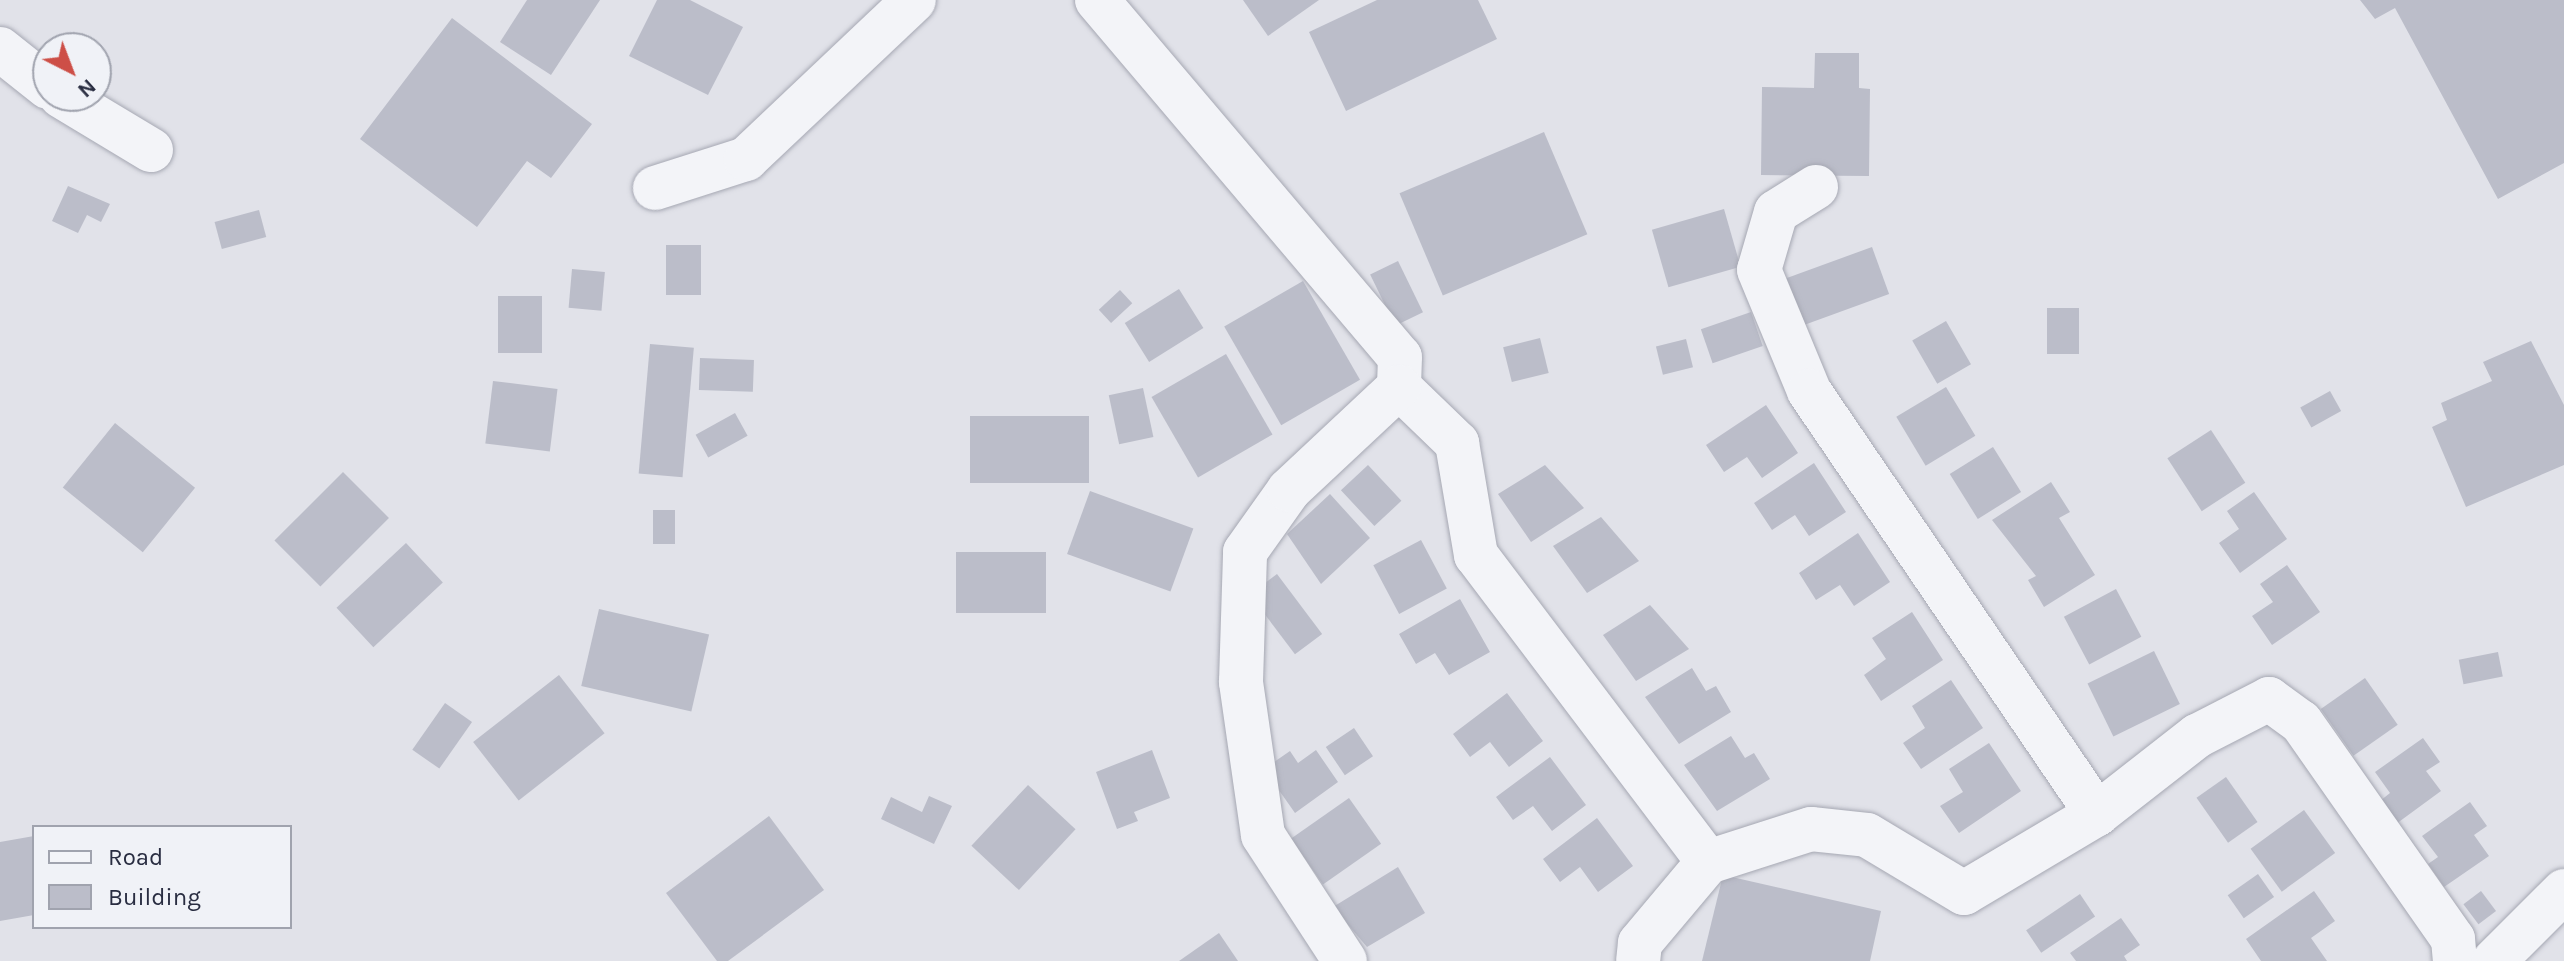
<!DOCTYPE html>
<html>
<head>
<meta charset="utf-8">
<style>
	body { margin:0 }
	#map { position:relative; width:2564px; height:961px; overflow:hidden; background:#e1e2e9; font-family:Karla,sans-serif }
	div>[style] { position:absolute }
	.building>* { inset:0; background:#bbbdc9; transform-origin:0 0 }
	.roads { filter:drop-shadow(0 0 2px #a6a8b3) drop-shadow(0 0 2px #a6a8b3) }
	.minor>* { height:44px; margin:-22px; padding:0 22px; transform-origin:22px; border-radius:22px; background:#f3f4f8 }
	span { translate:-50% -50%; white-space:nowrap; text-align:center; line-height:1.15; -webkit-text-stroke:7px #f0f2f7; paint-order:stroke }
	.legend { position:absolute; left:32px; top:825px; width:260px; height:104px; box-sizing:border-box; background:#f0f2f7; border:2px solid #a0a3ae; margin:0; padding:10px 14px; list-style:none; font-size:24px; color:#292d41 }
	.legend li { display:flex; align-items:center; gap:16px; height:40px }
	.legend b { width:40px; border:2px solid #a0a3ae }
	.north { position:absolute; left:32px; top:32px; width:80px; height:80px; box-sizing:border-box; background:#f0f2f7; border:2px solid #a0a3ae; border-radius:50%; rotate:138deg; font-size:22px; font-weight:700; line-height:32px; text-align:center; color:#292d41 }
	.north::after { content:''; display:block; margin:auto; width:28px; height:36px; background:#cd4f47; clip-path:polygon(50% 0,100% 100%,50% 72%,0 100%) }
</style>
</head>
<body>
<div id="map">
	<div class="building">
		<div style="clip-path:polygon(527px 0,600px 0,551px 75px,500px 42px)"></div>
		<div style="clip-path:polygon(657px 0,690px 0,743px 27px,708px 95px,629px 56px)"></div>
		<div style="clip-path:polygon(1243px 0,1319px 0,1268px 36px)"></div>
		<div style="clip-path:polygon(1377px 0,1478px 0,1497px 39px,1346px 111px,1309px 32px)"></div>
		<div style="clip-path:polygon(2360px 0,2564px 0,2564px 163px,2498px 199px,2395px 8px,2375px 19px)"></div>
		<div style="clip-path:polygon(452px 18px,592px 124px,551px 178px,527px 161px,477px 227px,360px 139px)"></div>
		<div style="clip-path:polygon(1815px 53px,1859px 53px,1859px 88px,1870px 89px,1869px 176px,1761px 175px,1762px 87px,1814px 88px)"></div>
		<div style="left:1544px;top:132px;width:111px;height:157px;rotate:67deg"></div>
		<div style="clip-path:polygon(68px 186px,110px 204px,101px 222px,87px 215px,78px 233px,52px 221px)"></div>
		<div style="left:1724px;top:209px;width:60px;height:75px;rotate:74deg"></div>
		<div style="left:259px;top:210px;width:28px;height:46px;rotate:75deg"></div>
		<div style="left:701px;top:245px;width:50px;height:35px;rotate:90deg"></div>
		<div style="left:1872px;top:247px;width:50px;height:100px;rotate:70deg"></div>
		<div style="left:1398px;top:261px;width:57px;height:31px;rotate:64deg"></div>
		<div style="left:572px;top:269px;width:33px;height:39px;rotate:5deg"></div>
		<div style="left:1303px;top:281px;width:114px;height:91px;rotate:60deg"></div>
		<div style="left:1179px;top:289px;width:46px;height:64px;rotate:58deg"></div>
		<div style="left:1120px;top:290px;width:18px;height:29px;rotate:47deg"></div>
		<div style="left:542px;top:296px;width:57px;height:44px;rotate:90deg"></div>
		<div style="left:2047px;top:308px;width:32px;height:46px"></div>
		<div style="left:1751px;top:312px;width:36px;height:53px;rotate:71deg"></div>
		<div style="left:1946px;top:321px;width:50px;height:39px;rotate:60deg"></div>
		<div style="left:1540px;top:338px;width:36px;height:38px;rotate:76deg"></div>
		<div style="left:1686px;top:339px;width:29px;height:31px;rotate:76deg"></div>
		<div style="clip-path:polygon(2531px 341px,2564px 405px,2564px 465px,2466px 507px,2432px 427px,2447px 420px,2441px 403px,2492px 381px,2483px 362px)"></div>
		<div style="left:650px;top:344px;width:44px;height:130px;rotate:5deg"></div>
		<div style="left:1226px;top:354px;width:93px;height:86px;rotate:60deg"></div>
		<div style="left:700px;top:358px;width:54px;height:32px;rotate:2deg"></div>
		<div style="left:493px;top:381px;width:65px;height:63px;rotate:7deg"></div>
		<div style="left:1946px;top:387px;width:57px;height:58px;rotate:59deg"></div>
		<div style="left:1143px;top:388px;width:50px;height:35px;rotate:78deg"></div>
		<div style="left:2330px;top:391px;width:23px;height:34px;rotate:61deg"></div>
		<div style="clip-path:polygon(1766px 405px,1798px 453px,1762px 478px,1747px 457px,1724px 472px,1706px 445px)"></div>
		<div style="left:735px;top:413px;width:26px;height:45px;rotate:61deg"></div>
		<div style="left:1089px;top:416px;width:67px;height:119px;rotate:90deg"></div>
		<div style="left:115px;top:423px;width:103px;height:83px;rotate:39deg"></div>
		<div style="left:2211px;top:430px;width:63px;height:52px;rotate:57deg"></div>
		<div style="left:1993px;top:447px;width:53px;height:51px;rotate:58deg"></div>
		<div style="clip-path:polygon(1814px 463px,1846px 512px,1809px 536px,1795px 515px,1772px 530px,1754px 503px)"></div>
		<div style="left:1368px;top:465px;width:49px;height:37px;rotate:47deg"></div>
		<div style="clip-path:polygon(1545px 465px,1584px 508px,1531px 542px,1498px 494px)"></div>
		<div style="left:343px;top:472px;width:65px;height:97px;rotate:45deg"></div>
		<div style="clip-path:polygon(2051px 482px,2070px 512px,2059px 518px,2095px 575px,2044px 607px,2028px 580px,2036px 576px,1992px 520px)"></div>
		<div style="left:1090px;top:491px;width:110px;height:67px;rotate:20deg"></div>
		<div style="clip-path:polygon(2254px 492px,2287px 539px,2240px 573px,2219px 543px,2239px 529px,2227px 511px)"></div>
		<div style="clip-path:polygon(1330px 494px,1370px 538px,1321px 584px,1287px 534px)"></div>
		<div style="left:653px;top:510px;width:22px;height:34px"></div>
		<div style="clip-path:polygon(1601px 517px,1639px 561px,1587px 593px,1553px 546px)"></div>
		<div style="clip-path:polygon(1858px 533px,1890px 582px,1854px 606px,1840px 585px,1816px 600px,1799px 573px)"></div>
		<div style="left:1421px;top:540px;width:55px;height:54px;rotate:62deg"></div>
		<div style="left:406px;top:543px;width:54px;height:95px;rotate:47deg"></div>
		<div style="left:956px;top:552px;width:90px;height:61px"></div>
		<div style="clip-path:polygon(2287px 565px,2320px 612px,2272px 645px,2252px 616px,2273px 602px,2260px 584px)"></div>
		<div style="left:1277px;top:574px;width:75px;height:34px;rotate:53deg"></div>
		<div style="left:2116px;top:589px;width:54px;height:59px;rotate:62deg"></div>
		<div style="clip-path:polygon(1460px 599px,1490px 652px,1449px 675px,1435px 653px,1416px 664px,1399px 634px)"></div>
		<div style="clip-path:polygon(1650px 605px,1689px 649px,1636px 681px,1603px 635px)"></div>
		<div style="left:599px;top:609px;width:113px;height:79px;rotate:13deg"></div>
		<div style="clip-path:polygon(1912px 612px,1943px 660px,1881px 701px,1864px 675px,1886px 659px,1872px 638px)"></div>
		<div style="left:2154px;top:651px;width:59px;height:74px;rotate:64deg"></div>
		<div style="left:2498px;top:652px;width:25px;height:40px;rotate:79deg"></div>
		<div style="clip-path:polygon(1692px 668px,1706px 691px,1716px 686px,1731px 712px,1679px 744px,1645px 697px)"></div>
		<div style="left:559px;top:675px;width:74px;height:109px;rotate:52deg"></div>
		<div style="left:2365px;top:678px;width:57px;height:54px;rotate:55deg"></div>
		<div style="clip-path:polygon(1951px 680px,1983px 728px,1921px 769px,1903px 743px,1925px 728px,1912px 706px)"></div>
		<div style="clip-path:polygon(1507px 693px,1543px 741px,1509px 767px,1490px 742px,1470px 757px,1453px 734px)"></div>
		<div style="left:445px;top:703px;width:33px;height:57px;rotate:35deg"></div>
		<div style="left:1354px;top:728px;width:34px;height:34px;rotate:56deg"></div>
		<div style="clip-path:polygon(1731px 736px,1745px 758px,1754px 753px,1770px 779px,1717px 811px,1684px 765px)"></div>
		<div style="clip-path:polygon(2423px 738px,2440px 762px,2426px 771px,2441px 791px,2396px 824px,2380px 801px,2390px 793px,2375px 772px)"></div>
		<div style="clip-path:polygon(1989px 743px,2021px 791px,1959px 833px,1940px 806px,1963px 792px,1949px 769px)"></div>
		<div style="clip-path:polygon(1152px 750px,1170px 798px,1134px 812px,1138px 821px,1117px 829px,1096px 772px)"></div>
		<div style="clip-path:polygon(1316px 750px,1338px 782px,1295px 813px,1264px 769px,1290px 751px,1298px 763px)"></div>
		<div style="clip-path:polygon(1550px 757px,1586px 805px,1552px 831px,1533px 806px,1513px 820px,1496px 797px)"></div>
		<div style="left:2226px;top:777px;width:55px;height:36px;rotate:55deg"></div>
		<div style="left:1028px;top:785px;width:65px;height:83px;rotate:43deg"></div>
		<div style="clip-path:polygon(929px 796px,952px 806px,934px 844px,881px 819px,891px 797px,922px 812px)"></div>
		<div style="left:1349px;top:798px;width:56px;height:71px;rotate:55deg"></div>
		<div style="clip-path:polygon(2470px 802px,2487px 826px,2474px 835px,2489px 856px,2444px 887px,2428px 864px,2438px 857px,2422px 836px)"></div>
		<div style="left:2304px;top:810px;width:53px;height:66px;rotate:54deg"></div>
		<div style="clip-path:polygon(769px 816px,824px 890px,728px 961px,717px 961px,666px 893px)"></div>
		<div style="clip-path:polygon(1597px 818px,1633px 866px,1598px 892px,1580px 867px,1560px 882px,1543px 859px)"></div>
		<div style="clip-path:polygon(34px 836px,34px 915px,0 921px,0 842px)"></div>
		<div style="clip-path:polygon(1398px 867px,1425px 913px,1367px 947px,1333px 907px)"></div>
		<div style="left:2258px;top:874px;width:28px;height:37px;rotate:55deg"></div>
		<div style="clip-path:polygon(1723px 875px,1881px 911px,1870px 961px,1702px 961px)"></div>
		<div style="clip-path:polygon(2314px 891px,2335px 921px,2311px 938px,2327px 961px,2261px 961px,2246px 939px)"></div>
		<div style="left:2481px;top:891px;width:25px;height:22px;rotate:53deg"></div>
		<div style="left:2080px;top:894px;width:27px;height:65px;rotate:56deg"></div>
		<div style="clip-path:polygon(2121px 918px,2140px 945px,2124px 956px,2127px 961px,2076px 961px,2070px 953px)"></div>
		<div style="clip-path:polygon(1219px 933px,1238px 961px,1179px 961px)"></div>
	</div>
	<div class="roads">
		<div class="minor">
			<div style="left:1097px;top:0;width:468px;rotate:49.7deg"></div>
			<div style="left:1400px;top:357px;width:30px;rotate:92deg"></div>
			<div style="left:1399px;top:387px;width:81px;rotate:44deg"></div>
			<div style="left:1457px;top:443px;width:114px;rotate:80.4deg"></div>
			<div style="left:1476px;top:555px;width:385px;rotate:52.9deg"></div>
			<div style="left:1708px;top:862px;width:106px;rotate:130deg"></div>
			<div style="left:1640px;top:943px;width:18px;rotate:96deg"></div>
			<div style="left:0;top:49px;width:61px;rotate:38.4deg"></div>
			<div style="left:61px;top:96px;width:105px;rotate:31deg"></div>
			<div style="left:1816px;top:187px;width:47px;rotate:148deg"></div>
			<div style="left:1776px;top:212px;width:60px;rotate:106.3deg"></div>
			<div style="left:1759px;top:270px;width:131px;rotate:67.5deg"></div>
			<div style="left:1809px;top:391px;width:512px;rotate:55.75deg"></div>
			<div style="left:655px;top:188px;width:96px;rotate:-17.7deg"></div>
			<div style="left:746px;top:159px;width:231px;rotate:-43.4deg"></div>
			<div style="left:1708px;top:862px;width:108px;rotate:-17.8deg"></div>
			<div style="left:1811px;top:829px;width:56px;rotate:6.1deg"></div>
			<div style="left:1867px;top:835px;width:113px;rotate:30.9deg"></div>
			<div style="left:1964px;top:893px;width:155px;rotate:-30.7deg"></div>
			<div style="left:2097px;top:814px;width:127px;rotate:-38deg"></div>
			<div style="left:2197px;top:736px;width:81px;rotate:-27.2deg"></div>
			<div style="left:2269px;top:699px;width:39px;rotate:36deg"></div>
			<div style="left:2301px;top:722px;width:265px;rotate:55deg"></div>
			<div style="left:2453px;top:939px;width:22px;rotate:85deg"></div>
			<div style="left:1345px;top:961px;width:150px;rotate:-123.1deg"></div>
			<div style="left:1263px;top:835px;width:155px;rotate:-98.2deg"></div>
			<div style="left:1241px;top:682px;width:130px;rotate:-88.2deg"></div>
			<div style="left:1245px;top:552px;width:76px;rotate:-54.6deg"></div>
			<div style="left:1289px;top:490px;width:151px;rotate:-43.1deg"></div>
			<div style="left:2494px;top:961px;width:99px;rotate:-45deg"></div>
		</div>
	</div>
	<ul class="legend">
	<li><b style="height:10px;background:#f3f4f8"></b>Road</li>
	<li><b style="height:22px;background:#bbbdc9"></b>Building</li>
	</ul>
	<div class="north">N</div>
</div>
</body>
</html>
